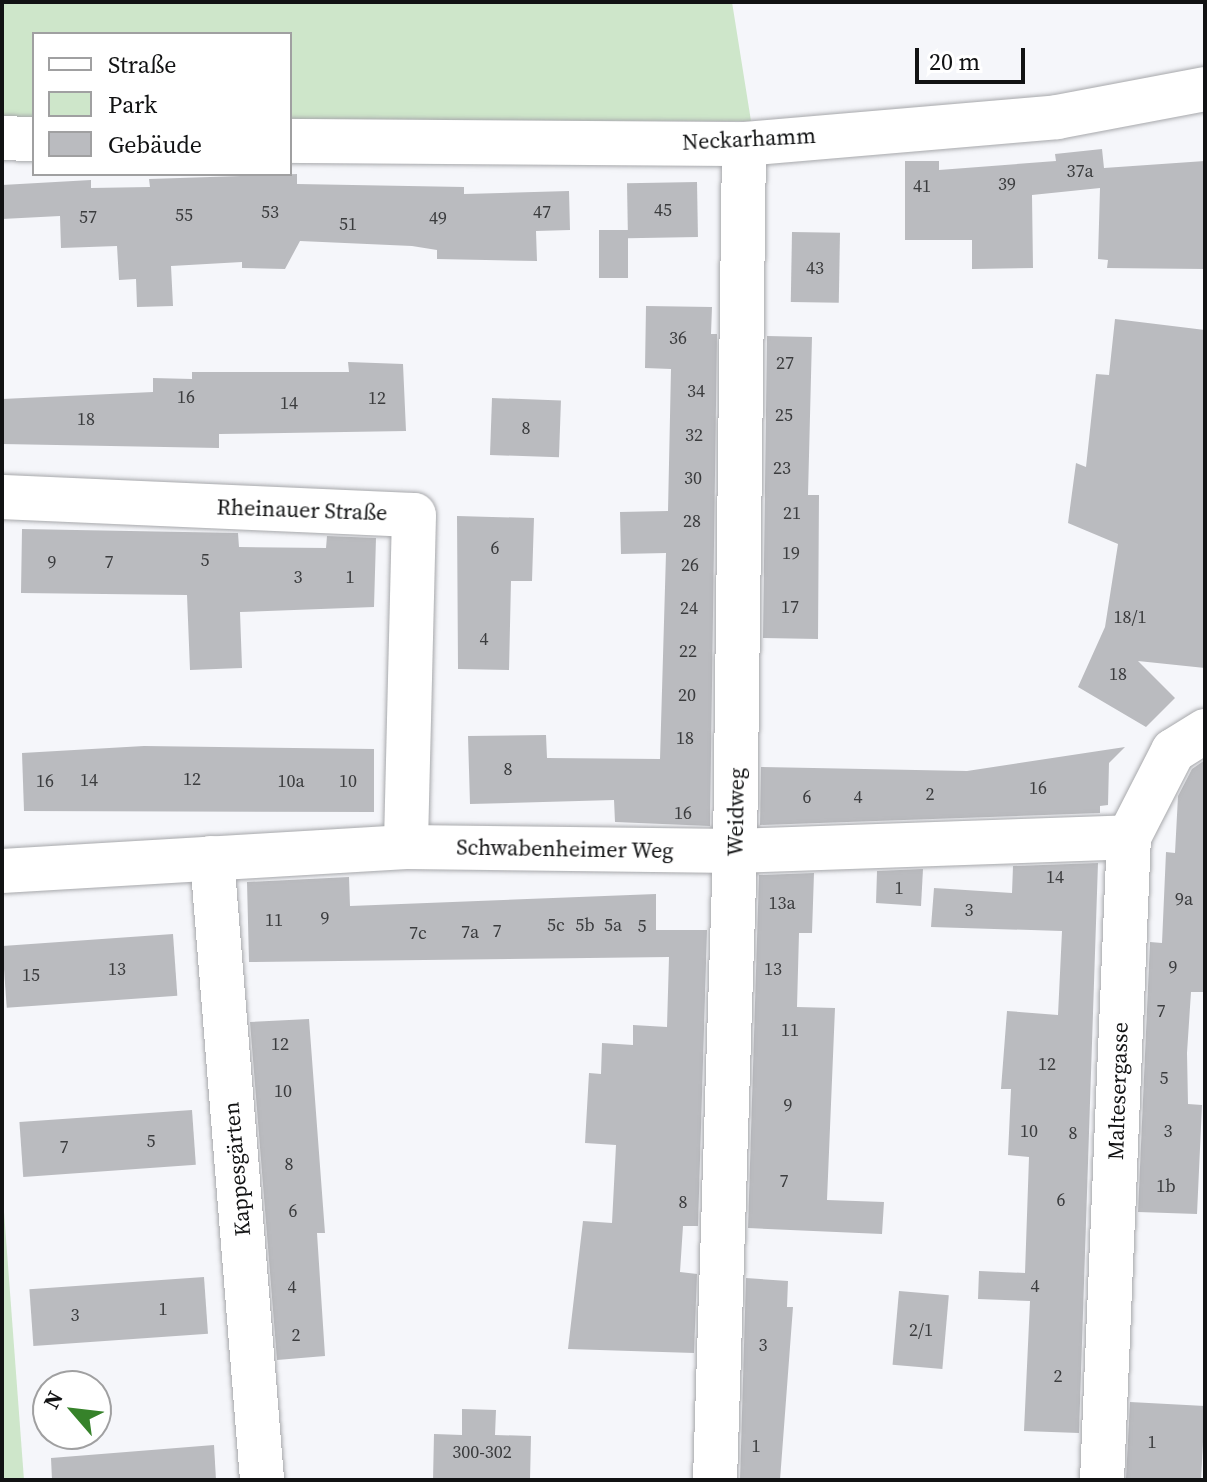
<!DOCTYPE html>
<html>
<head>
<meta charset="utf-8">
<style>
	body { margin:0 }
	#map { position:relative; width:1207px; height:1482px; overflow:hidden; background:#f5f6fa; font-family:"Source Serif 4",serif }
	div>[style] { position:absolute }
	.green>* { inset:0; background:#cee6ca }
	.building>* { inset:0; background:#babbbf; transform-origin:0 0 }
	.roads { filter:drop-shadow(0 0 2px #a7a8ab) drop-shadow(0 0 2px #a7a8ab) }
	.minor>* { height:44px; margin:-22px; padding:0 22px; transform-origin:22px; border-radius:22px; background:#fff }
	span { translate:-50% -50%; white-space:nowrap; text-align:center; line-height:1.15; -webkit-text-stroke:6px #fff; paint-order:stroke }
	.number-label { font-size:18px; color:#3b3c3e }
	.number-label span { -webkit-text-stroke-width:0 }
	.street-label { font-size:22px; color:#111213 }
	.frame { position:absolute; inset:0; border:4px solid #111213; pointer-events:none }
	.legend { position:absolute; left:32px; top:32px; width:260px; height:144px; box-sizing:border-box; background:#fff; border:2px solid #a0a0a1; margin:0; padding:10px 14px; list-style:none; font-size:24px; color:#111213 }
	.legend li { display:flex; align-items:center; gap:16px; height:40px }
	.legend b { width:40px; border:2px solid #a0a0a1 }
	.north { position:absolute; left:32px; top:1370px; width:80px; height:80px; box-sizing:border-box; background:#fff; border:2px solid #a0a0a1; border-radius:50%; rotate:298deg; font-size:22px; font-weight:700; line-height:32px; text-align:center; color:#111213 }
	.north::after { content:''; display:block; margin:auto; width:28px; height:36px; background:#36822a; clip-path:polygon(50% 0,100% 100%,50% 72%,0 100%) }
	.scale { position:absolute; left:915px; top:48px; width:110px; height:36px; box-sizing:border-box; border:4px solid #111213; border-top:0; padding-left:10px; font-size:24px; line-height:28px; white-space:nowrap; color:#111213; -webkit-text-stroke:6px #fff; paint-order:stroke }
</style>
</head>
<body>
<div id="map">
	<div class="green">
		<div style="clip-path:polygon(2px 2px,732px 2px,751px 121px,290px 120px,290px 34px,34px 34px,34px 119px,2px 119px)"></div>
		<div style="clip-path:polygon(2px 1185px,24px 1480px,2px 1480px)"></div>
	</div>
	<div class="building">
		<div style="clip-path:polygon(1102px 149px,1104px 168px,1205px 161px,1205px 269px,1107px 268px,1108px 260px,1098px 259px,1100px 188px,1032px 195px,1033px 268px,972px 269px,972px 240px,905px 240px,905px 161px,939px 161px,939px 170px,1056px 161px,1055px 154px)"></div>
		<div style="clip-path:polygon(297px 174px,297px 184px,464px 187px,464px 194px,569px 191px,570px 230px,536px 231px,537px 261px,437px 259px,437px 250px,412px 246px,300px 241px,285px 269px,242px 268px,242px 262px,171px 266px,173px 306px,137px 307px,136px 279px,119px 280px,117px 246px,61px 248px,60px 216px,2px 219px,2px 185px,91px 180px,91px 188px,150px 187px,149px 179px)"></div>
		<div style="left:697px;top:182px;width:55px;height:70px;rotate:89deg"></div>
		<div style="left:599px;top:230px;width:29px;height:48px"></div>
		<div style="left:792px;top:232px;width:48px;height:70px;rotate:1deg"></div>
		<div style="clip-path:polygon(646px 306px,712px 307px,711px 334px,717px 334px,710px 826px,615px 822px,614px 800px,470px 804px,468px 736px,546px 735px,547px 758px,660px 759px,666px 553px,621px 554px,620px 512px,668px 511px,671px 369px,645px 368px)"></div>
		<div style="clip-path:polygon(1115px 319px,1205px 330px,1205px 668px,1138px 661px,1175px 698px,1146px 727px,1078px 687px,1105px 627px,1118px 544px,1068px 523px,1076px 463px,1086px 467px,1096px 374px,1109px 375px)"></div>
		<div style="clip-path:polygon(767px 336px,812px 337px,808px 495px,819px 495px,818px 639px,763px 638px)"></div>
		<div style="clip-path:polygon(348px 362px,403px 364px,406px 431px,219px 434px,219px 448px,2px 444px,2px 399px,153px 392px,153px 378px,192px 379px,192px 372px,349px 372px)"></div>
		<div style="left:492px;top:398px;width:69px;height:57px;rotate:2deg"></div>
		<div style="clip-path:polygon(457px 516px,534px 518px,532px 581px,511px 581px,509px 670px,458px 669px)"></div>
		<div style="clip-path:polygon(22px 529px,238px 533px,239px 547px,326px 548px,327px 536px,376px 538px,374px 607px,240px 612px,242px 668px,190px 670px,187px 595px,21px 593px)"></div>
		<div style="clip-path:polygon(144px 746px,374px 749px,374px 812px,24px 811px,22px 753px)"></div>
		<div style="clip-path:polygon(1125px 747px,1109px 763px,1108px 805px,1100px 806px,1100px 813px,760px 825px,761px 767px,967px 771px)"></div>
		<div style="clip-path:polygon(1205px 760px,1205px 992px,1191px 992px,1187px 1053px,1188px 1104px,1202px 1105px,1197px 1214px,1138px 1212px,1150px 942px,1162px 943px,1166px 852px,1175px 853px,1178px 796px,1192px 769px)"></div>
		<div style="clip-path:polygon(1098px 863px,1079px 1433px,1024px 1431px,1030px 1301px,978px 1299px,979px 1271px,1025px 1273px,1029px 1157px,1008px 1155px,1011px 1089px,1001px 1089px,1007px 1011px,1058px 1015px,1062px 931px,931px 927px,934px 888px,1012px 893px,1013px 866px)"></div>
		<div style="clip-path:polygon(923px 869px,921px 906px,876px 903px,877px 871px)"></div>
		<div style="clip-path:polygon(814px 873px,812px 933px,799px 933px,797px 1007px,835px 1008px,827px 1200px,884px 1202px,882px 1234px,748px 1228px,759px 875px)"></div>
		<div style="clip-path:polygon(349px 877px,350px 906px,656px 894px,656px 930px,707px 930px,698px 1226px,683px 1226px,680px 1272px,697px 1274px,694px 1353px,568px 1349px,583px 1221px,612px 1223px,616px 1145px,585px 1143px,589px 1073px,601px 1074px,602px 1043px,633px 1045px,633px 1025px,667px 1027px,669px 957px,249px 962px,247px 882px)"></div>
		<div style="left:173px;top:934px;width:62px;height:171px;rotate:86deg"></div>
		<div style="clip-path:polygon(309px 1019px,325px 1233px,317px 1233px,325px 1356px,277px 1360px,250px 1022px)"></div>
		<div style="left:192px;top:1110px;width:55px;height:173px;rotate:86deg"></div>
		<div style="left:204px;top:1277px;width:57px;height:175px;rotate:86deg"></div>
		<div style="clip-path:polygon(746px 1278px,788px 1281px,787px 1307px,793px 1307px,780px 1480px,740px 1480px)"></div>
		<div style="left:899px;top:1291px;width:50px;height:74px;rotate:5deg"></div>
		<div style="left:1130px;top:1402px;width:75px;height:78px;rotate:3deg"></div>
		<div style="clip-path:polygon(462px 1409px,496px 1410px,495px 1435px,531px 1436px,530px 1480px,433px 1480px,434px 1434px,462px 1435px)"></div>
		<div style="clip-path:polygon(214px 1445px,216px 1480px,52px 1480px,51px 1458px)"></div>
	</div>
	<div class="roads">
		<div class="minor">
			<div style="left:2px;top:138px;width:32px;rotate:2deg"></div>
			<div style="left:290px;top:141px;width:454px;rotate:0.4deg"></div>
			<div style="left:744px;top:144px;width:314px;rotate:-4.9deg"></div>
			<div style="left:1057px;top:117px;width:151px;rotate:-10.7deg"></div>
			<div style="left:2px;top:497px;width:412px;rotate:2.5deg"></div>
			<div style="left:414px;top:515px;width:332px;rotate:91.4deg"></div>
			<div style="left:212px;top:858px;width:624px;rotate:85.4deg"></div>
			<div style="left:2px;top:871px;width:405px;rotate:-3.4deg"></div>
			<div style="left:406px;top:847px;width:329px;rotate:0.7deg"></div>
			<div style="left:735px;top:851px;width:394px;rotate:-2deg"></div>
			<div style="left:715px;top:1480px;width:629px;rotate:-88.18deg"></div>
			<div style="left:735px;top:851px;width:707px;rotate:-89.27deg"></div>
			<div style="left:1102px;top:1480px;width:644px;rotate:-87.6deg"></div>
			<div style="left:1129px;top:837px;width:97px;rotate:-62.9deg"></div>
			<div style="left:1173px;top:751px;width:38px;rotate:-32deg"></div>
		</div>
	</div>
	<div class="number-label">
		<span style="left:1080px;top:171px">37a</span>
		<span style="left:1007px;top:184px">39</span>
		<span style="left:922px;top:186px">41</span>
		<span style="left:663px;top:210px">45</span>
		<span style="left:270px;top:212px">53</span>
		<span style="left:542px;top:212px">47</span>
		<span style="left:184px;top:215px">55</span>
		<span style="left:88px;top:217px">57</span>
		<span style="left:438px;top:218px">49</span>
		<span style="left:348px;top:224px">51</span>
		<span style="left:815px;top:268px">43</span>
		<span style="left:678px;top:338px">36</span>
		<span style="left:785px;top:363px">27</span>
		<span style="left:696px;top:391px">34</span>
		<span style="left:186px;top:397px">16</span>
		<span style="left:377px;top:398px">12</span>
		<span style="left:289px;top:403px">14</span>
		<span style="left:784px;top:415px">25</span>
		<span style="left:86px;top:419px">18</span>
		<span style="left:526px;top:428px">8</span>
		<span style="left:694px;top:435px">32</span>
		<span style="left:782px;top:468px">23</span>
		<span style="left:693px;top:478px">30</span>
		<span style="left:792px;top:513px">21</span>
		<span style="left:692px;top:521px">28</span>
		<span style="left:495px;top:548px">6</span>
		<span style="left:791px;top:553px">19</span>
		<span style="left:205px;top:560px">5</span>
		<span style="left:52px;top:562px">9</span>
		<span style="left:109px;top:562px">7</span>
		<span style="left:690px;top:565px">26</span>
		<span style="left:298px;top:577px">3</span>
		<span style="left:350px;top:577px">1</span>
		<span style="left:790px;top:607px">17</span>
		<span style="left:689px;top:608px">24</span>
		<span style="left:1130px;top:617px">18/1</span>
		<span style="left:484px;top:639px">4</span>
		<span style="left:688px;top:651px">22</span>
		<span style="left:1118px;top:674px">18</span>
		<span style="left:687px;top:695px">20</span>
		<span style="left:685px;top:738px">18</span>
		<span style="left:508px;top:769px">8</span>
		<span style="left:192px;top:779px">12</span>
		<span style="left:89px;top:780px">14</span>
		<span style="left:45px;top:781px">16</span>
		<span style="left:291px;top:781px">10a</span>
		<span style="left:348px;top:781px">10</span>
		<span style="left:1038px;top:788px">16</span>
		<span style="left:930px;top:794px">2</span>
		<span style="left:807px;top:797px">6</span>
		<span style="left:858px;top:797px">4</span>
		<span style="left:683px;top:813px">16</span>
		<span style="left:1055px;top:877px">14</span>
		<span style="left:899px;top:888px">1</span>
		<span style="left:1184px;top:899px">9a</span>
		<span style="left:782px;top:903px">13a</span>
		<span style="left:969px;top:910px">3</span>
		<span style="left:325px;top:918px">9</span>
		<span style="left:274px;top:920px">11</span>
		<span style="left:556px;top:925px">5c</span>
		<span style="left:585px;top:925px">5b</span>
		<span style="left:613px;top:925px">5a</span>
		<span style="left:642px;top:926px">5</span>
		<span style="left:497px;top:931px">7</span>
		<span style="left:470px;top:932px">7a</span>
		<span style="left:418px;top:933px">7c</span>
		<span style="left:1173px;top:967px">9</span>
		<span style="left:117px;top:969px">13</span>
		<span style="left:773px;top:969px">13</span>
		<span style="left:31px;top:975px">15</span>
		<span style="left:1161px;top:1011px">7</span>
		<span style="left:790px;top:1030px">11</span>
		<span style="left:280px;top:1044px">12</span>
		<span style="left:1047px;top:1064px">12</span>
		<span style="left:1164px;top:1078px">5</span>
		<span style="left:283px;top:1091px">10</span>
		<span style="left:788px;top:1105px">9</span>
		<span style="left:1029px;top:1131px">10</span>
		<span style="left:1168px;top:1131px">3</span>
		<span style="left:1073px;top:1133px">8</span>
		<span style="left:151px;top:1141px">5</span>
		<span style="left:64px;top:1147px">7</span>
		<span style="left:289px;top:1164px">8</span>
		<span style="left:784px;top:1181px">7</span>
		<span style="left:1166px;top:1186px">1b</span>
		<span style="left:1061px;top:1200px">6</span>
		<span style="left:683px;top:1202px">8</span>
		<span style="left:293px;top:1211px">6</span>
		<span style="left:1035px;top:1286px">4</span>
		<span style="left:292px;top:1287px">4</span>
		<span style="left:163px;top:1309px">1</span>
		<span style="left:75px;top:1315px">3</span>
		<span style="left:921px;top:1330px">2/1</span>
		<span style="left:296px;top:1335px">2</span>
		<span style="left:763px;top:1345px">3</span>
		<span style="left:1058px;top:1376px">2</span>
		<span style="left:1152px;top:1442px">1</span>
		<span style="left:756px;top:1446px">1</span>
		<span style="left:482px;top:1452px">300-302</span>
	</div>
	<div class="street-label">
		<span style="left:749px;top:139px;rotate:-3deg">Neckarhamm</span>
		<span style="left:302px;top:510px;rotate:2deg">Rheinauer Straße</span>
		<span style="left:736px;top:812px;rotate:-89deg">Weidweg</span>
		<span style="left:565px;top:849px;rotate:1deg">Schwabenheimer Weg</span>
		<span style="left:1118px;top:1091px;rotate:-88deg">Maltesergasse</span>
		<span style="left:237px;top:1169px;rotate:-95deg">Kappesgärten</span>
	</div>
	<div class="frame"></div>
	<ul class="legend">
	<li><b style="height:10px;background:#fff"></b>Straße</li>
	<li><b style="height:22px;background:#cee6ca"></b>Park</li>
	<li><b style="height:22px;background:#babbbf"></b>Gebäude</li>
	</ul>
	<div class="north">N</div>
	<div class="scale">20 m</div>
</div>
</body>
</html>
